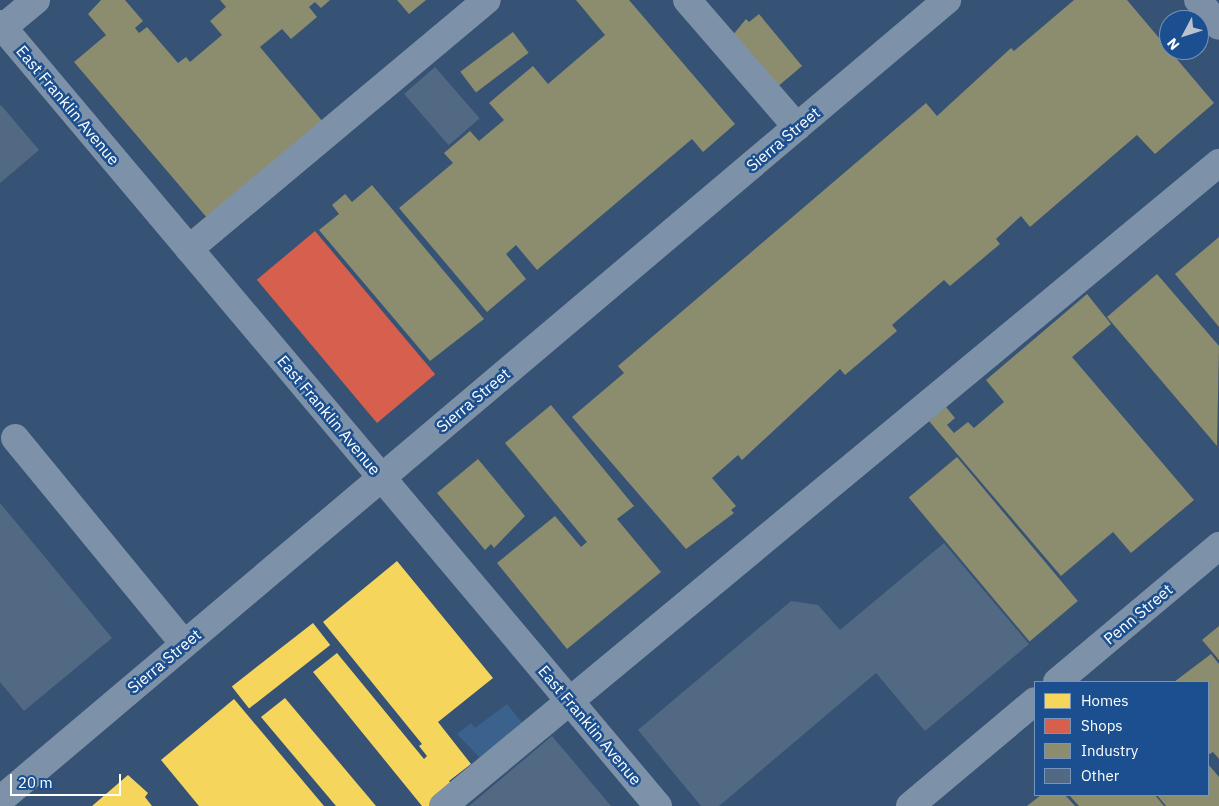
<!DOCTYPE html>
<html>
<head>
<meta charset="utf-8">
<style>
	body { margin:0 }
	#map { position:relative; width:1219px; height:806px; overflow:hidden; background:#365274; font-family:"IBM Plex Sans",sans-serif }
	div>[style] { position:absolute }
	.water>* { inset:0; background:#3b618d }
	.homes>* { inset:0; background:#f6d55c; transform-origin:0 0 }
	.shops>* { inset:0; background:#d6604d; transform-origin:0 0 }
	.industry>* { inset:0; background:#8c8c6e; transform-origin:0 0 }
	.building>* { inset:0; background:#526984; transform-origin:0 0 }
	.minor>* { height:28px; margin:-14px; padding:0 14px; transform-origin:14px; border-radius:14px; background:#7d92a8 }
	.major>* { height:28px; margin:-14px; padding:0 14px; transform-origin:14px; border-radius:14px; background:#7d8ea7 }
	span { translate:-50% -50%; white-space:nowrap; text-align:center; line-height:1.15; -webkit-text-stroke:5px #1b4f8f; paint-order:stroke }
	.street-label { font-size:16px; color:#fff }
	.legend { position:absolute; left:1034px; top:681px; width:175px; height:115px; box-sizing:border-box; background:#1b4f8f; border:1px solid #7695bc; margin:0; padding:6px 9px; list-style:none; font-size:15px; color:#fff }
	.legend li { display:flex; align-items:center; gap:10px; height:25px }
	.legend b { width:25px; border:1px solid #7695bc }
	.north { position:absolute; left:1159px; top:10px; width:50px; height:50px; box-sizing:border-box; background:#1b4f8f; border:1px solid #7695bc; border-radius:50%; rotate:230deg; font-size:14px; font-weight:700; line-height:20px; text-align:center; color:#fff }
	.north::after { content:''; display:block; margin:auto; width:18px; height:22px; background:#b9c2ce; clip-path:polygon(50% 0,100% 100%,50% 72%,0 100%) }
	.scale { position:absolute; left:10px; top:774px; width:111px; height:22px; box-sizing:border-box; border:2px solid #fff; border-top:0; padding-left:6px; font-size:15px; line-height:18px; white-space:nowrap; color:#fff; -webkit-text-stroke:4px #1b4f8f; paint-order:stroke }
</style>
</head>
<body>
<div id="map">
	<div class="water">
		<div style="clip-path:polygon(507px 704px,524px 725px,481px 759px,457px 734px,471px 723px,475px 728px)"></div>
	</div>
	<div class="homes">
		<div style="clip-path:polygon(397px 561px,493px 678px,438px 722px,471px 764px,449px 781px,455px 788px,433px 806px,422px 806px,313px 672px,337px 653px,424px 759px,427px 756px,419px 746px,422px 744px,323px 622px)"></div>
		<div style="left:313px;top:623px;width:28px;height:103px;rotate:52deg"></div>
		<div style="clip-path:polygon(285px 698px,376px 806px,336px 806px,261px 717px)"></div>
		<div style="clip-path:polygon(234px 699px,324px 806px,199px 806px,161px 760px)"></div>
		<div style="clip-path:polygon(128px 775px,148px 793px,145px 797px,152px 806px,92px 806px)"></div>
	</div>
	<div class="shops">
		<div style="left:315px;top:231px;width:187px;height:76px;rotate:50deg"></div>
	</div>
	<div class="industry">
		<div style="clip-path:polygon(101px 0,125px 0,143px 21px,135px 28px,139px 33px,147px 27px,178px 63px,186px 57px,190px 62px,222px 35px,210px 21px,226px 7px,220px 0,330px 0,321px 8px,315px 2px,309px 7px,317px 17px,291px 39px,282px 29px,260px 47px,323px 122px,208px 219px,74px 62px,106px 35px,88px 14px)"></div>
		<div style="clip-path:polygon(397px 0,426px 0,409px 14px)"></div>
		<div style="clip-path:polygon(576px 0,629px 0,735px 124px,703px 152px,692px 139px,537px 270px,516px 245px,506px 254px,526px 279px,487px 312px,399px 208px,453px 163px,444px 153px,470px 131px,479px 141px,504px 120px,489px 103px,533px 66px,548px 84px,605px 35px)"></div>
		<div style="clip-path:polygon(1074px 0,1127px 0,1214px 103px,1155px 154px,1137px 135px,1030px 227px,1021px 216px,996px 239px,1000px 244px,950px 286px,944px 280px,892px 325px,897px 331px,845px 375px,840px 369px,742px 460px,738px 455px,712px 478px,736px 506px,731px 510px,734px 513px,686px 549px,572px 417px,624px 373px,618px 366px,926px 103px,937px 116px,1011px 48px,1014px 51px)"></div>
		<div style="clip-path:polygon(759px 14px,802px 66px,776px 88px,732px 36px,746px 19px,749px 22px)"></div>
		<div style="left:513px;top:32px;width:26px;height:66px;rotate:53deg"></div>
		<div style="clip-path:polygon(372px 185px,484px 319px,430px 361px,319px 230px,339px 214px,332px 205px,345px 194px,352px 202px)"></div>
		<div style="clip-path:polygon(1219px 237px,1219px 327px,1175px 274px)"></div>
		<div style="clip-path:polygon(1157px 274px,1219px 346px,1217px 446px,1107px 317px)"></div>
		<div style="clip-path:polygon(1087px 294px,1111px 324px,1072px 357px,1194px 500px,1131px 553px,1113px 532px,1061px 576px,929px 421px,946px 407px,955px 418px,947px 425px,954px 433px,968px 422px,974px 428px,1004px 402px,986px 380px)"></div>
		<div style="clip-path:polygon(551px 405px,634px 506px,617px 519px,661px 572px,567px 649px,497px 563px,555px 516px,581px 547px,587px 542px,505px 443px)"></div>
		<div style="left:957px;top:457px;width:188px;height:63px;rotate:50deg"></div>
		<div style="clip-path:polygon(478px 459px,525px 516px,494px 548px,491px 544px,485px 550px,437px 493px)"></div>
		<div style="clip-path:polygon(1219px 626px,1219px 660px,1202px 640px)"></div>
		<div style="clip-path:polygon(1211px 654px,1219px 664px,1219px 759px,1213px 752px,1208px 755px,1208px 682px,1174px 682px)"></div>
		<div style="clip-path:polygon(1208px 764px,1219px 777px,1219px 806px,1166px 806px,1157px 795px,1208px 795px)"></div>
		<div style="clip-path:polygon(1041px 795px,1065px 795px,1075px 806px,1027px 806px)"></div>
		<div style="clip-path:polygon(1069px 795px,1155px 795px,1164px 806px,1079px 806px)"></div>
	</div>
	<div class="building">
		<div style="left:435px;top:67px;width:68px;height:41px;rotate:49deg"></div>
		<div style="clip-path:polygon(1px 105px,39px 150px,0 183px,0 106px)"></div>
		<div style="clip-path:polygon(0 503px,112px 638px,24px 711px,0 682px)"></div>
		<div style="clip-path:polygon(944px 543px,1029px 644px,925px 731px,876px 673px,719px 806px,701px 806px,638px 730px,791px 601px,818px 605px,840px 630px)"></div>
		<div style="clip-path:polygon(552px 736px,611px 806px,469px 806px)"></div>
	</div>
	<div class="minor">
		<div style="left:687px;top:0;width:168px;rotate:49.1deg"></div>
		<div style="left:0;top:24px;width:1022px;rotate:49.92deg"></div>
		<div style="left:0;top:30px;width:47px;rotate:-39.8deg"></div>
		<div style="left:189px;top:249px;width:388px;rotate:-39.9deg"></div>
		<div style="left:15px;top:438px;width:266px;rotate:50.6deg"></div>
		<div style="left:1057px;top:682px;width:212px;rotate:-40deg"></div>
		<div style="left:0;top:800px;width:1240px;rotate:-40.19deg"></div>
		<div style="left:443px;top:806px;width:1008px;rotate:-39.65deg"></div>
		<div style="left:910px;top:806px;width:163px;rotate:-40deg"></div>
	</div>
	<div class="major">
		<div style="left:1198px;top:0;width:33px;rotate:51deg"></div>
	</div>
	<div class="street-label">
		<span style="left:68px;top:105px;rotate:50deg">East Franklin Avenue</span>
		<span style="left:783px;top:139px;rotate:-40deg">Sierra Street</span>
		<span style="left:473px;top:400px;rotate:-40deg">Sierra Street</span>
		<span style="left:329px;top:415px;rotate:50deg">East Franklin Avenue</span>
		<span style="left:1138px;top:614px;rotate:-40deg">Penn Street</span>
		<span style="left:164px;top:661px;rotate:-40deg">Sierra Street</span>
		<span style="left:590px;top:725px;rotate:50deg">East Franklin Avenue</span>
	</div>
	<ul class="legend">
	<li><b style="height:14px;background:#f6d55c"></b>Homes</li>
	<li><b style="height:14px;background:#d6604d"></b>Shops</li>
	<li><b style="height:14px;background:#8c8c6e"></b>Industry</li>
	<li><b style="height:14px;background:#526984"></b>Other</li>
	</ul>
	<div class="north">N</div>
	<div class="scale">20 m</div>
</div>
</body>
</html>
